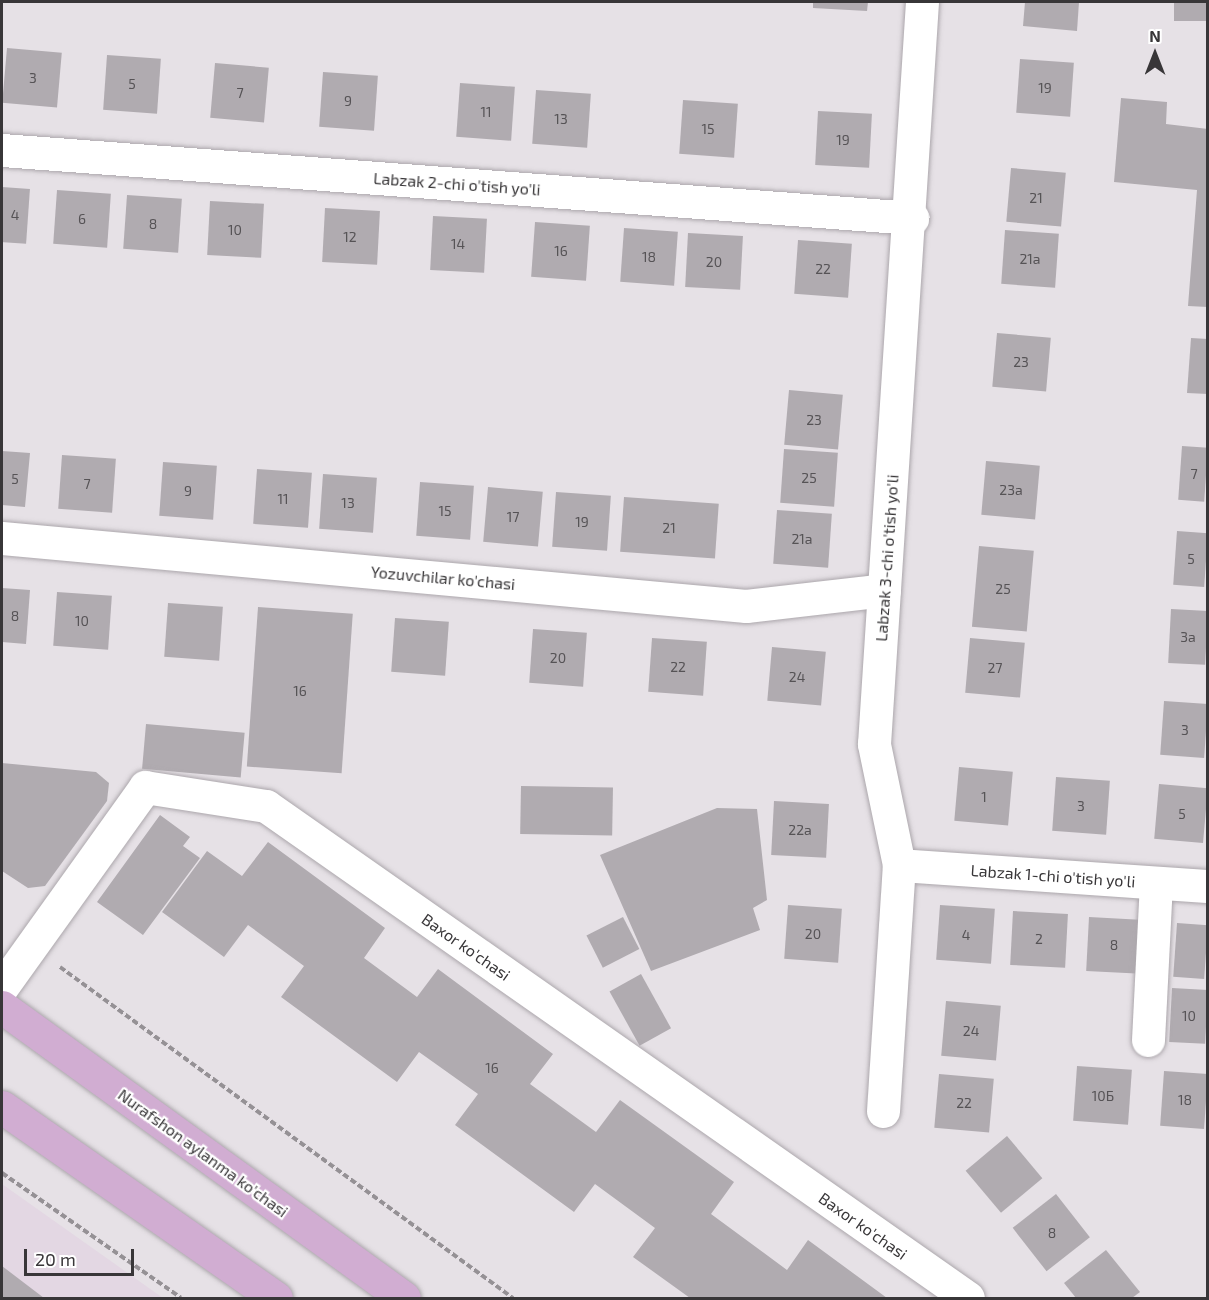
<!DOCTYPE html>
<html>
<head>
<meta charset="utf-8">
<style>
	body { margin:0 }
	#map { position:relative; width:1209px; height:1300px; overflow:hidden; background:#e6e1e6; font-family:"Exo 2",sans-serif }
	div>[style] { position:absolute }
	.built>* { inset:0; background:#e3d7e3 }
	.building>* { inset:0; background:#b0abb0; transform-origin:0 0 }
	.path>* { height:4px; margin-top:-2px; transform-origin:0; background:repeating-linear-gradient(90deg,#959195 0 6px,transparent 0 9px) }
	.roads { filter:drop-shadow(0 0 2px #aca7ac) drop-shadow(0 0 2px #aca7ac) }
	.minor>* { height:33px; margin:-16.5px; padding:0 16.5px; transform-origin:16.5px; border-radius:16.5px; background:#fff }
	.major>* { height:33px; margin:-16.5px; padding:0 16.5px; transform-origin:16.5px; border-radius:16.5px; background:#d1add2 }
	span { translate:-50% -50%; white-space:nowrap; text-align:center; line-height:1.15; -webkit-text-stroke:4.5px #fff; paint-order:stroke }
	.number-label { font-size:14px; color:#565356 }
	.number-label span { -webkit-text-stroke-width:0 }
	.street-label { font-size:16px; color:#383638 }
	.frame { position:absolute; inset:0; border:3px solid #383638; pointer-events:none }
	.north { position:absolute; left:1125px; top:24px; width:60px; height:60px; -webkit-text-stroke:4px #fff; paint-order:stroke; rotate:0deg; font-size:16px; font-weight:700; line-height:24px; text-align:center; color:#383638 }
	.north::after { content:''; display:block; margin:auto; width:21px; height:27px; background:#383638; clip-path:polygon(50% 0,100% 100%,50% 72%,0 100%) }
	.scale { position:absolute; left:24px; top:1249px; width:110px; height:27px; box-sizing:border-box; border:3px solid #383638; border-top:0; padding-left:8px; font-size:18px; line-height:21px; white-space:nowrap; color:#383638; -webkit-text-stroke:4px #fff; paint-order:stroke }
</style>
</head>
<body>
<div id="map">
	<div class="built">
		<div style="clip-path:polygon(2px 1184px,163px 1298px,2px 1298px)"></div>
	</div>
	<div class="building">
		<div style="clip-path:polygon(813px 2px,868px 2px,867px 11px,813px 8px)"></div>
		<div style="clip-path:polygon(1025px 2px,1079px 2px,1077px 31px,1023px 26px)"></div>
		<div style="left:1174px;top:2px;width:34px;height:19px"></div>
		<div style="left:7px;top:48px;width:55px;height:55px;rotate:5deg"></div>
		<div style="left:107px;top:55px;width:54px;height:55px;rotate:4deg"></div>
		<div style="left:1020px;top:59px;width:54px;height:54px;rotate:4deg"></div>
		<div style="left:215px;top:63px;width:54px;height:55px;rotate:5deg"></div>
		<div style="left:323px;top:72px;width:55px;height:55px;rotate:4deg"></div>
		<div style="left:460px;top:83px;width:55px;height:54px;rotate:4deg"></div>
		<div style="left:536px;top:90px;width:55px;height:54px;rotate:4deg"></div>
		<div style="clip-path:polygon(1121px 98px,1167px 102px,1166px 124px,1208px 129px,1208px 307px,1188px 306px,1197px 190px,1114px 182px)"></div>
		<div style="left:683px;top:100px;width:55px;height:54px;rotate:4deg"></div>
		<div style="left:818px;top:111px;width:54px;height:54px;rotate:3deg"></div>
		<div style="left:1011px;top:168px;width:55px;height:54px;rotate:5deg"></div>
		<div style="left:2px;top:187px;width:28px;height:55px;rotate:4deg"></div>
		<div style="left:57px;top:190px;width:54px;height:54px;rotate:4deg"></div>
		<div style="left:127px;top:195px;width:55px;height:54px;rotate:4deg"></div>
		<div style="left:210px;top:201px;width:54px;height:54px;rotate:3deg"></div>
		<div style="left:325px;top:208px;width:55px;height:54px;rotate:3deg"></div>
		<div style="left:433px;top:216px;width:54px;height:54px;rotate:3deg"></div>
		<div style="left:535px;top:222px;width:55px;height:55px;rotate:4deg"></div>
		<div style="left:624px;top:228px;width:54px;height:54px;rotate:4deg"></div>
		<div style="left:1005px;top:230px;width:54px;height:54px;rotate:4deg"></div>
		<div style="left:688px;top:233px;width:55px;height:54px;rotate:3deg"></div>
		<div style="left:798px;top:240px;width:54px;height:54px;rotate:4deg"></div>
		<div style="left:997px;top:333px;width:54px;height:54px;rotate:5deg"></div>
		<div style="clip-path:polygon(1191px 338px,1208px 339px,1208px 394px,1187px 393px)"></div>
		<div style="left:789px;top:390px;width:54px;height:55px;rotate:5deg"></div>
		<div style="left:1182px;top:446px;width:26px;height:54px;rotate:4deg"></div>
		<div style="left:784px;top:449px;width:54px;height:54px;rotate:4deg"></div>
		<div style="clip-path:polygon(2px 451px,30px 453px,25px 507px,2px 505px)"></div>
		<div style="left:62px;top:455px;width:54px;height:54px;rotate:4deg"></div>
		<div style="left:986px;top:461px;width:54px;height:54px;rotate:5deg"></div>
		<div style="left:163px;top:462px;width:54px;height:54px;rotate:4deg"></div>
		<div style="left:257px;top:469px;width:55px;height:55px;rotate:4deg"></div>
		<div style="left:323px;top:474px;width:54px;height:55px;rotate:4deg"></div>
		<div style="left:420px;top:482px;width:54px;height:54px;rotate:4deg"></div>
		<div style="left:488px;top:487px;width:55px;height:55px;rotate:5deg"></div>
		<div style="left:556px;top:492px;width:55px;height:55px;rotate:4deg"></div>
		<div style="left:624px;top:497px;width:95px;height:55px;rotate:4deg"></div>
		<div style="left:777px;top:510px;width:55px;height:54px;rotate:4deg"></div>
		<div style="left:1177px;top:531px;width:31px;height:54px;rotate:4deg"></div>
		<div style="left:979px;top:546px;width:55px;height:81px;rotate:5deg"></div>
		<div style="clip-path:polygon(2px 588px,30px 590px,26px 644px,2px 642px)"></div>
		<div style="left:57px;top:592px;width:55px;height:54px;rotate:4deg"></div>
		<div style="left:168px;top:603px;width:55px;height:54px;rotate:4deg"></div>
		<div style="left:258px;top:607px;width:95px;height:160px;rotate:4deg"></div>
		<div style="left:1171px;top:609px;width:37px;height:54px;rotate:3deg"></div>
		<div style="left:395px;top:618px;width:54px;height:54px;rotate:4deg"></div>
		<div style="left:533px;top:629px;width:54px;height:54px;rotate:4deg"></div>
		<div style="left:652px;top:638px;width:55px;height:54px;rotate:4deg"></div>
		<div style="left:970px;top:638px;width:55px;height:55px;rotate:5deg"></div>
		<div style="left:772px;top:647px;width:54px;height:54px;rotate:5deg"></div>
		<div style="left:1164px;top:701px;width:44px;height:54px;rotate:4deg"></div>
		<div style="left:146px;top:724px;width:99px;height:45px;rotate:5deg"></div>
		<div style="clip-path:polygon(2px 763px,96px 772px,109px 783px,107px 801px,45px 886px,28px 888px,2px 871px)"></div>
		<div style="left:959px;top:767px;width:54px;height:54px;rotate:5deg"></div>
		<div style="left:1056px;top:777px;width:54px;height:54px;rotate:4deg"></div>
		<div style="left:1159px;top:784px;width:49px;height:55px;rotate:5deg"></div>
		<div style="left:521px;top:786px;width:92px;height:48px;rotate:1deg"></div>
		<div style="left:774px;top:801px;width:55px;height:54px;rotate:3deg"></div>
		<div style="clip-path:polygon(717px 808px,757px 809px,767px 900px,753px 908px,760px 930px,651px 971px,600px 855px)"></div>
		<div style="clip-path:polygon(160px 815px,190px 837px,183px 846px,200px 858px,143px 935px,97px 902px)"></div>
		<div style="clip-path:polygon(268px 842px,385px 928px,364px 958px,417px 997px,438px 969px,553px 1054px,530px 1084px,596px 1132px,620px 1100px,734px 1182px,711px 1214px,787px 1270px,808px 1240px,887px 1298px,690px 1298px,633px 1257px,655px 1228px,595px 1184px,574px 1212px,455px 1125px,478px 1094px,419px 1052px,397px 1082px,281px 997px,304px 966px,248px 925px,224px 957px,162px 912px,207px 851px,242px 876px)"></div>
		<div style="left:788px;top:905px;width:54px;height:54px;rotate:4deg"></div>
		<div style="left:940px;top:905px;width:55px;height:55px;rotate:4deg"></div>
		<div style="left:1013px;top:911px;width:55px;height:54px;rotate:3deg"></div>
		<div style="left:623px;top:917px;width:36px;height:41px;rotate:63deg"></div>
		<div style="left:1089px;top:917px;width:55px;height:54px;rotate:3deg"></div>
		<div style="left:1177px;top:923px;width:31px;height:54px;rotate:4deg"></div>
		<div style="left:641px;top:974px;width:62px;height:36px;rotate:61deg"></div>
		<div style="left:1172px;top:988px;width:36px;height:54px;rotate:3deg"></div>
		<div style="left:946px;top:1001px;width:55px;height:55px;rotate:5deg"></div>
		<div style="left:1077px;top:1066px;width:55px;height:55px;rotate:4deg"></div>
		<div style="left:1164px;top:1071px;width:44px;height:55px;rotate:4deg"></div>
		<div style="left:939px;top:1074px;width:55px;height:54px;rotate:5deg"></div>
		<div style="left:1007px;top:1136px;width:55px;height:54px;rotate:50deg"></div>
		<div style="left:1056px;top:1194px;width:55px;height:55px;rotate:52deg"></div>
		<div style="clip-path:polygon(1106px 1250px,1140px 1292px,1132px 1298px,1076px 1298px,1064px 1283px)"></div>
		<div style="clip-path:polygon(2px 1266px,44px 1298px,2px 1298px)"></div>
	</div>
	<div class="path">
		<div style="left:60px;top:967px;width:561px;rotate:36.16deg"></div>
		<div style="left:2px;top:1173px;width:218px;rotate:34.9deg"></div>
	</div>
	<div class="roads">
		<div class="minor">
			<div style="left:2px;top:150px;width:913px;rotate:4.27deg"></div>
			<div style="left:2px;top:538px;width:747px;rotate:5.22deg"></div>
			<div style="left:746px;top:606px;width:139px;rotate:-6.6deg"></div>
			<div style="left:899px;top:865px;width:310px;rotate:3.9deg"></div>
			<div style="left:2px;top:987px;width:246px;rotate:-54.4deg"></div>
			<div style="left:145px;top:787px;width:122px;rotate:8.9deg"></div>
			<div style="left:266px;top:806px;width:857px;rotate:35.02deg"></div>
			<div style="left:1148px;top:1040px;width:157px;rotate:-87.1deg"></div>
			<div style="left:883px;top:1111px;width:247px;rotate:-86.3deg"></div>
			<div style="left:899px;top:865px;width:124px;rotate:-101.7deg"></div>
			<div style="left:874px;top:744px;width:744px;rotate:-86.3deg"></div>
		</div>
		<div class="major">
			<div style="left:2px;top:1007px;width:496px;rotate:35.9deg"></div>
			<div style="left:2px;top:1107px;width:334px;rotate:34.9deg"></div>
		</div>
	</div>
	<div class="number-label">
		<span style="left:33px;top:78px">3</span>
		<span style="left:132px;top:84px">5</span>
		<span style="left:1045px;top:88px">19</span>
		<span style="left:240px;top:93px">7</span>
		<span style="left:348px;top:101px">9</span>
		<span style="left:486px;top:112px">11</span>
		<span style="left:561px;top:119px">13</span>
		<span style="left:708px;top:129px">15</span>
		<span style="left:843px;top:140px">19</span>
		<span style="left:1036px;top:198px">21</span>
		<span style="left:15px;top:215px">4</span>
		<span style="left:82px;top:219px">6</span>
		<span style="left:153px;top:224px">8</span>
		<span style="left:235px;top:230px">10</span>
		<span style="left:350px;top:237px">12</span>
		<span style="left:458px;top:244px">14</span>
		<span style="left:561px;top:251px">16</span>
		<span style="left:649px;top:257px">18</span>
		<span style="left:1030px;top:259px">21a</span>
		<span style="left:714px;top:262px">20</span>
		<span style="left:823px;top:269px">22</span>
		<span style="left:1021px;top:362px">23</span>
		<span style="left:814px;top:420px">23</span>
		<span style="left:1194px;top:474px">7</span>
		<span style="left:809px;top:478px">25</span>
		<span style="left:15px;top:479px">5</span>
		<span style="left:87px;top:484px">7</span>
		<span style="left:1011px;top:490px">23a</span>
		<span style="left:188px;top:491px">9</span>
		<span style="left:283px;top:499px">11</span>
		<span style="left:348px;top:503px">13</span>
		<span style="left:445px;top:511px">15</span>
		<span style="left:513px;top:517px">17</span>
		<span style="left:582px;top:522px">19</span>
		<span style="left:669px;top:528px">21</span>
		<span style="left:802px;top:539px">21а</span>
		<span style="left:1191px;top:559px">5</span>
		<span style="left:1003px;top:589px">25</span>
		<span style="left:15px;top:616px">8</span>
		<span style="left:82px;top:621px">10</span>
		<span style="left:1188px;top:637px">3a</span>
		<span style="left:558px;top:658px">20</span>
		<span style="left:678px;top:667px">22</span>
		<span style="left:995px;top:668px">27</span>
		<span style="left:797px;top:677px">24</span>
		<span style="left:300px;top:691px">16</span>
		<span style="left:1185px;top:730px">3</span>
		<span style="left:984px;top:797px">1</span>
		<span style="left:1081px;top:806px">3</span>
		<span style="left:1182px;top:814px">5</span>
		<span style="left:800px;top:830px">22a</span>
		<span style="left:813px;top:934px">20</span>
		<span style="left:966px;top:935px">4</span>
		<span style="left:1039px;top:939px">2</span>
		<span style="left:1114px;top:945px">8</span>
		<span style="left:1189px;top:1016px">10</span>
		<span style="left:971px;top:1031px">24</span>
		<span style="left:492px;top:1068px">16</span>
		<span style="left:1103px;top:1096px">10Б</span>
		<span style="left:1185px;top:1100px">18</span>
		<span style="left:964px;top:1103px">22</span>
		<span style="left:1052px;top:1233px">8</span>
	</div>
	<div class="street-label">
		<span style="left:457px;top:184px;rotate:4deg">Labzak 2-chi o'tish yo'li</span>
		<span style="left:887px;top:558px;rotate:-86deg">Labzak 3-chi o'tish yo'li</span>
		<span style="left:443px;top:578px;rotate:5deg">Yozuvchilar ko'chasi</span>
		<span style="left:1053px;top:876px;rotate:4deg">Labzak 1-chi o'tish yo'li</span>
		<span style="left:466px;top:947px;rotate:35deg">Baxor ko'chasi</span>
		<span style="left:203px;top:1153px;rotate:36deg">Nurafshon aylanma ko'chasi</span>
		<span style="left:863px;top:1226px;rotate:35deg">Baxor ko'chasi</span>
	</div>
	<div class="frame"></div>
	<div class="north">N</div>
	<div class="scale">20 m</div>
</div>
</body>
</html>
